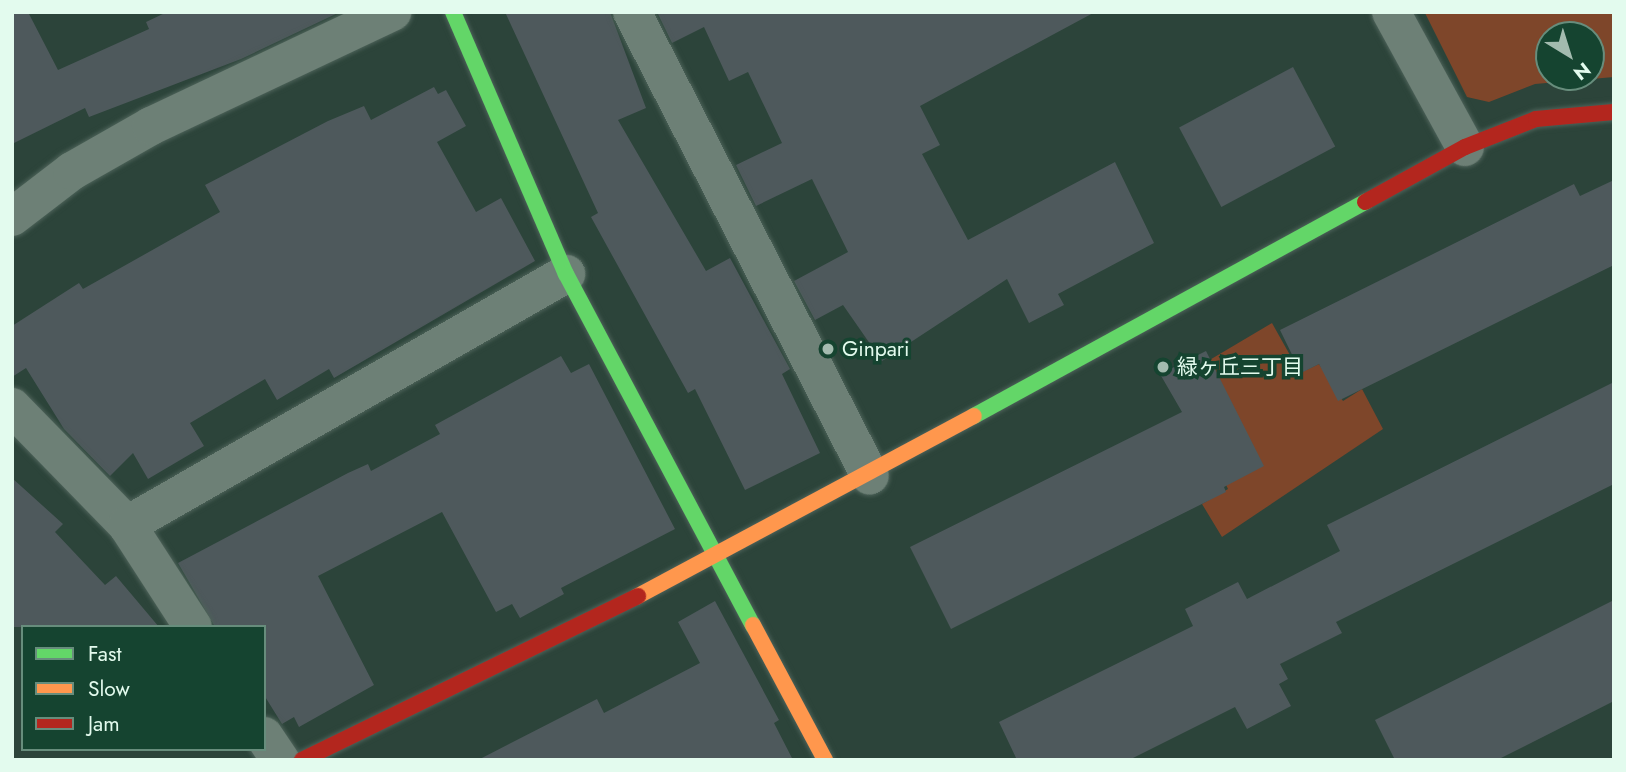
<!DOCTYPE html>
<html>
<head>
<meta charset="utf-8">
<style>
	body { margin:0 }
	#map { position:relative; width:1626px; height:772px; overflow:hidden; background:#2c443a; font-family:Jost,"Noto Sans JP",sans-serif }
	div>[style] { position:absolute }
	.green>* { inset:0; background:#7e462a }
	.building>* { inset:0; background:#4e595c; transform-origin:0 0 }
	.roads { filter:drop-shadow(0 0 2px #4d6259) drop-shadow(0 0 2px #4d6259) }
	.street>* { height:38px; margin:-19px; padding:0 19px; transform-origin:19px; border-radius:19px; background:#6d8076 }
	.fast>* { height:16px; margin:-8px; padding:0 8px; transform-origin:8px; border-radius:8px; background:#63d668 }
	.slow>* { height:16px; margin:-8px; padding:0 8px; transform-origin:8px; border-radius:8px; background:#ff974d }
	.jam>* { height:16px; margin:-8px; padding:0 8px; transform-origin:8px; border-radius:8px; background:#b3261e }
	.dots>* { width:19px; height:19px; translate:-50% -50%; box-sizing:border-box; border:4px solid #154430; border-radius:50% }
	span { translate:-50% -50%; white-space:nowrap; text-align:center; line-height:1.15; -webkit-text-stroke:7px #154430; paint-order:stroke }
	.poi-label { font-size:21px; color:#e3fbee }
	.left { translate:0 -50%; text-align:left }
	.frame { position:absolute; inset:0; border:14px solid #e3fbee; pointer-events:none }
	.legend { position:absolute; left:21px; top:625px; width:245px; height:126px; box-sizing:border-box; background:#154430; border:2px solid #678d7c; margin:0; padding:9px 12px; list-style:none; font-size:21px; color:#e3fbee }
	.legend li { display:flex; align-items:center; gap:14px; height:35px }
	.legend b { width:35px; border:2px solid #678d7c }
	.north { position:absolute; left:1535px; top:21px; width:70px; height:70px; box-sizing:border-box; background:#154430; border:2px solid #678d7c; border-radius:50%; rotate:142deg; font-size:19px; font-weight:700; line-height:28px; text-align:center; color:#e3fbee }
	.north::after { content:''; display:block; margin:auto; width:24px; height:32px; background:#a3bbaf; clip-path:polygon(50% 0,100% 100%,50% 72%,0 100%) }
</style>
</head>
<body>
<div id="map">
	<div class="green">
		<div style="clip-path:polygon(evenodd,1614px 12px,1614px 77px,1535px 84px,1489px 102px,1467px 97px,1425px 13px,1614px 12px,1549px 35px,1591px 35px,1591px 77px,1549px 77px,1549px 35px)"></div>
		<div style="clip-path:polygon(1272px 323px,1300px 373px,1319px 364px,1343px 401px,1362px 389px,1383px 429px,1222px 537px,1202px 504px,1228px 489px,1208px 447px,1191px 371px)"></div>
	</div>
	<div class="building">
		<div style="clip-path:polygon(12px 12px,28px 12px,58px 70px,149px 29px,146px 22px,167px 12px,340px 12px,241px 59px,89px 117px,85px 108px,12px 144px)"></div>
		<div style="clip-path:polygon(505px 12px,610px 12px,646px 108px,618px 120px,706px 271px,730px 258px,790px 369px,782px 374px,820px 453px,745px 490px,695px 389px,688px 393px,591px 217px,598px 213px)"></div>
		<div style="clip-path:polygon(657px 12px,1095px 12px,920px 106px,940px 145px,922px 154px,968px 240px,1115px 162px,1154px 243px,1058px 294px,1064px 305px,1029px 323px,1007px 279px,882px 361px,843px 305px,815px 320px,794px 281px,848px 252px,812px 179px,756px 206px,736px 165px,782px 143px,748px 72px,729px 81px,704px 27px,672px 43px)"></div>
		<div style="left:1293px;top:67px;width:90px;height:129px;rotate:62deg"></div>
		<div style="clip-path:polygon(434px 87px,438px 94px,446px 90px,466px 126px,437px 142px,476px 212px,501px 198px,535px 261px,334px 378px,329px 369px,277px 400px,265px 379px,190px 423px,204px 446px,148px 479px,133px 453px,110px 476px,64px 429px,26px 368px,12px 377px,12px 326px,79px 283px,83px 289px,220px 212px,205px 185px,328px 121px,364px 106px,371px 120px)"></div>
		<div style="clip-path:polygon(1614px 180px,1614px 265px,1338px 401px,1319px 364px,1301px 373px,1280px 330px,1574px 184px,1580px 196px)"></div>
		<div style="clip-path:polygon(1206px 351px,1264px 466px,1224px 487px,1226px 492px,951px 629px,910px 547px,1182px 412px,1160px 374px)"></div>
		<div style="clip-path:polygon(561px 356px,571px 373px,589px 364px,675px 529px,561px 588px,564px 594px,520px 618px,512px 604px,496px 612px,442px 512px,318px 576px,374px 685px,299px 727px,294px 717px,282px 724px,264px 695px,264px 627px,215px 627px,178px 563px,348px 473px,368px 464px,371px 471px,440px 434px,435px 425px)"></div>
		<div style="clip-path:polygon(1614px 382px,1614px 484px,1336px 622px,1342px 633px,1280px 664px,1288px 679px,1279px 684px,1291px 706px,1247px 729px,1235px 707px,1129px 760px,1017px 760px,999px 722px,1193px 626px,1185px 609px,1238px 582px,1247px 599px,1340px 551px,1327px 525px)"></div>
		<div style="clip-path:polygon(12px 478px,63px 524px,55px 532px,105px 585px,116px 576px,159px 627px,12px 627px)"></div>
		<div style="clip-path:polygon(1614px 600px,1614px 701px,1497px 760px,1395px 760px,1375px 720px)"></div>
		<div style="clip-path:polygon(715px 601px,779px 720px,774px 723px,793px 760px,478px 760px,597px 699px,604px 713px,700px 663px,678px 622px)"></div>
	</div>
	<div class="roads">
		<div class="street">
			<div style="left:632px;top:12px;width:521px;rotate:62.85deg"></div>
			<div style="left:1391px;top:12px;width:154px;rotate:61.3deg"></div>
			<div style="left:12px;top:217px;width:76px;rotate:-37.5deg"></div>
			<div style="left:72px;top:171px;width:91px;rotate:-29.7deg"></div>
			<div style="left:151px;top:126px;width:267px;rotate:-25.3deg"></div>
			<div style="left:12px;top:407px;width:165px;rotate:45.7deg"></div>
			<div style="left:127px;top:525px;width:121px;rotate:57.1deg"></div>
			<div style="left:127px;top:525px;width:506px;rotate:-29.76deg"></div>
			<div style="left:264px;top:736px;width:29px;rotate:56deg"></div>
		</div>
		<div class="fast">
			<div style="left:453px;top:12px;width:285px;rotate:66.7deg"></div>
			<div style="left:566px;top:274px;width:398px;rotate:62deg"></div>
			<div style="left:974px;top:416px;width:446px;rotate:-28.7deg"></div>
		</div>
		<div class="slow">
			<div style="left:638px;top:596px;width:381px;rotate:-28.2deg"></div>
			<div style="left:753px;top:625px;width:153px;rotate:61.9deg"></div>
		</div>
		<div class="jam">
			<div style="left:1365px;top:202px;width:114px;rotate:-28.8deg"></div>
			<div style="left:1465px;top:147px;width:76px;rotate:-21.5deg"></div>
			<div style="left:1536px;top:119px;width:78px;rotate:-5.1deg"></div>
			<div style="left:302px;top:760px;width:374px;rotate:-26deg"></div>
		</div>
	</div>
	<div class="dots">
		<div style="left:828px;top:349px;background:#a3bbaf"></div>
		<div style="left:1163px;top:367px;background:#a3bbaf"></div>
	</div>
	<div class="poi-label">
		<span class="left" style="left:842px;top:349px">Ginpari</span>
		<span class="left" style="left:1177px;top:367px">緑ヶ丘三丁目</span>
	</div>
	<div class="frame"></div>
	<ul class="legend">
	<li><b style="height:9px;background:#63d668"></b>Fast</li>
	<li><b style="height:9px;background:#ff974d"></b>Slow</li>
	<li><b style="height:9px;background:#b3261e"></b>Jam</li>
	</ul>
	<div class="north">N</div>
</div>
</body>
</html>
